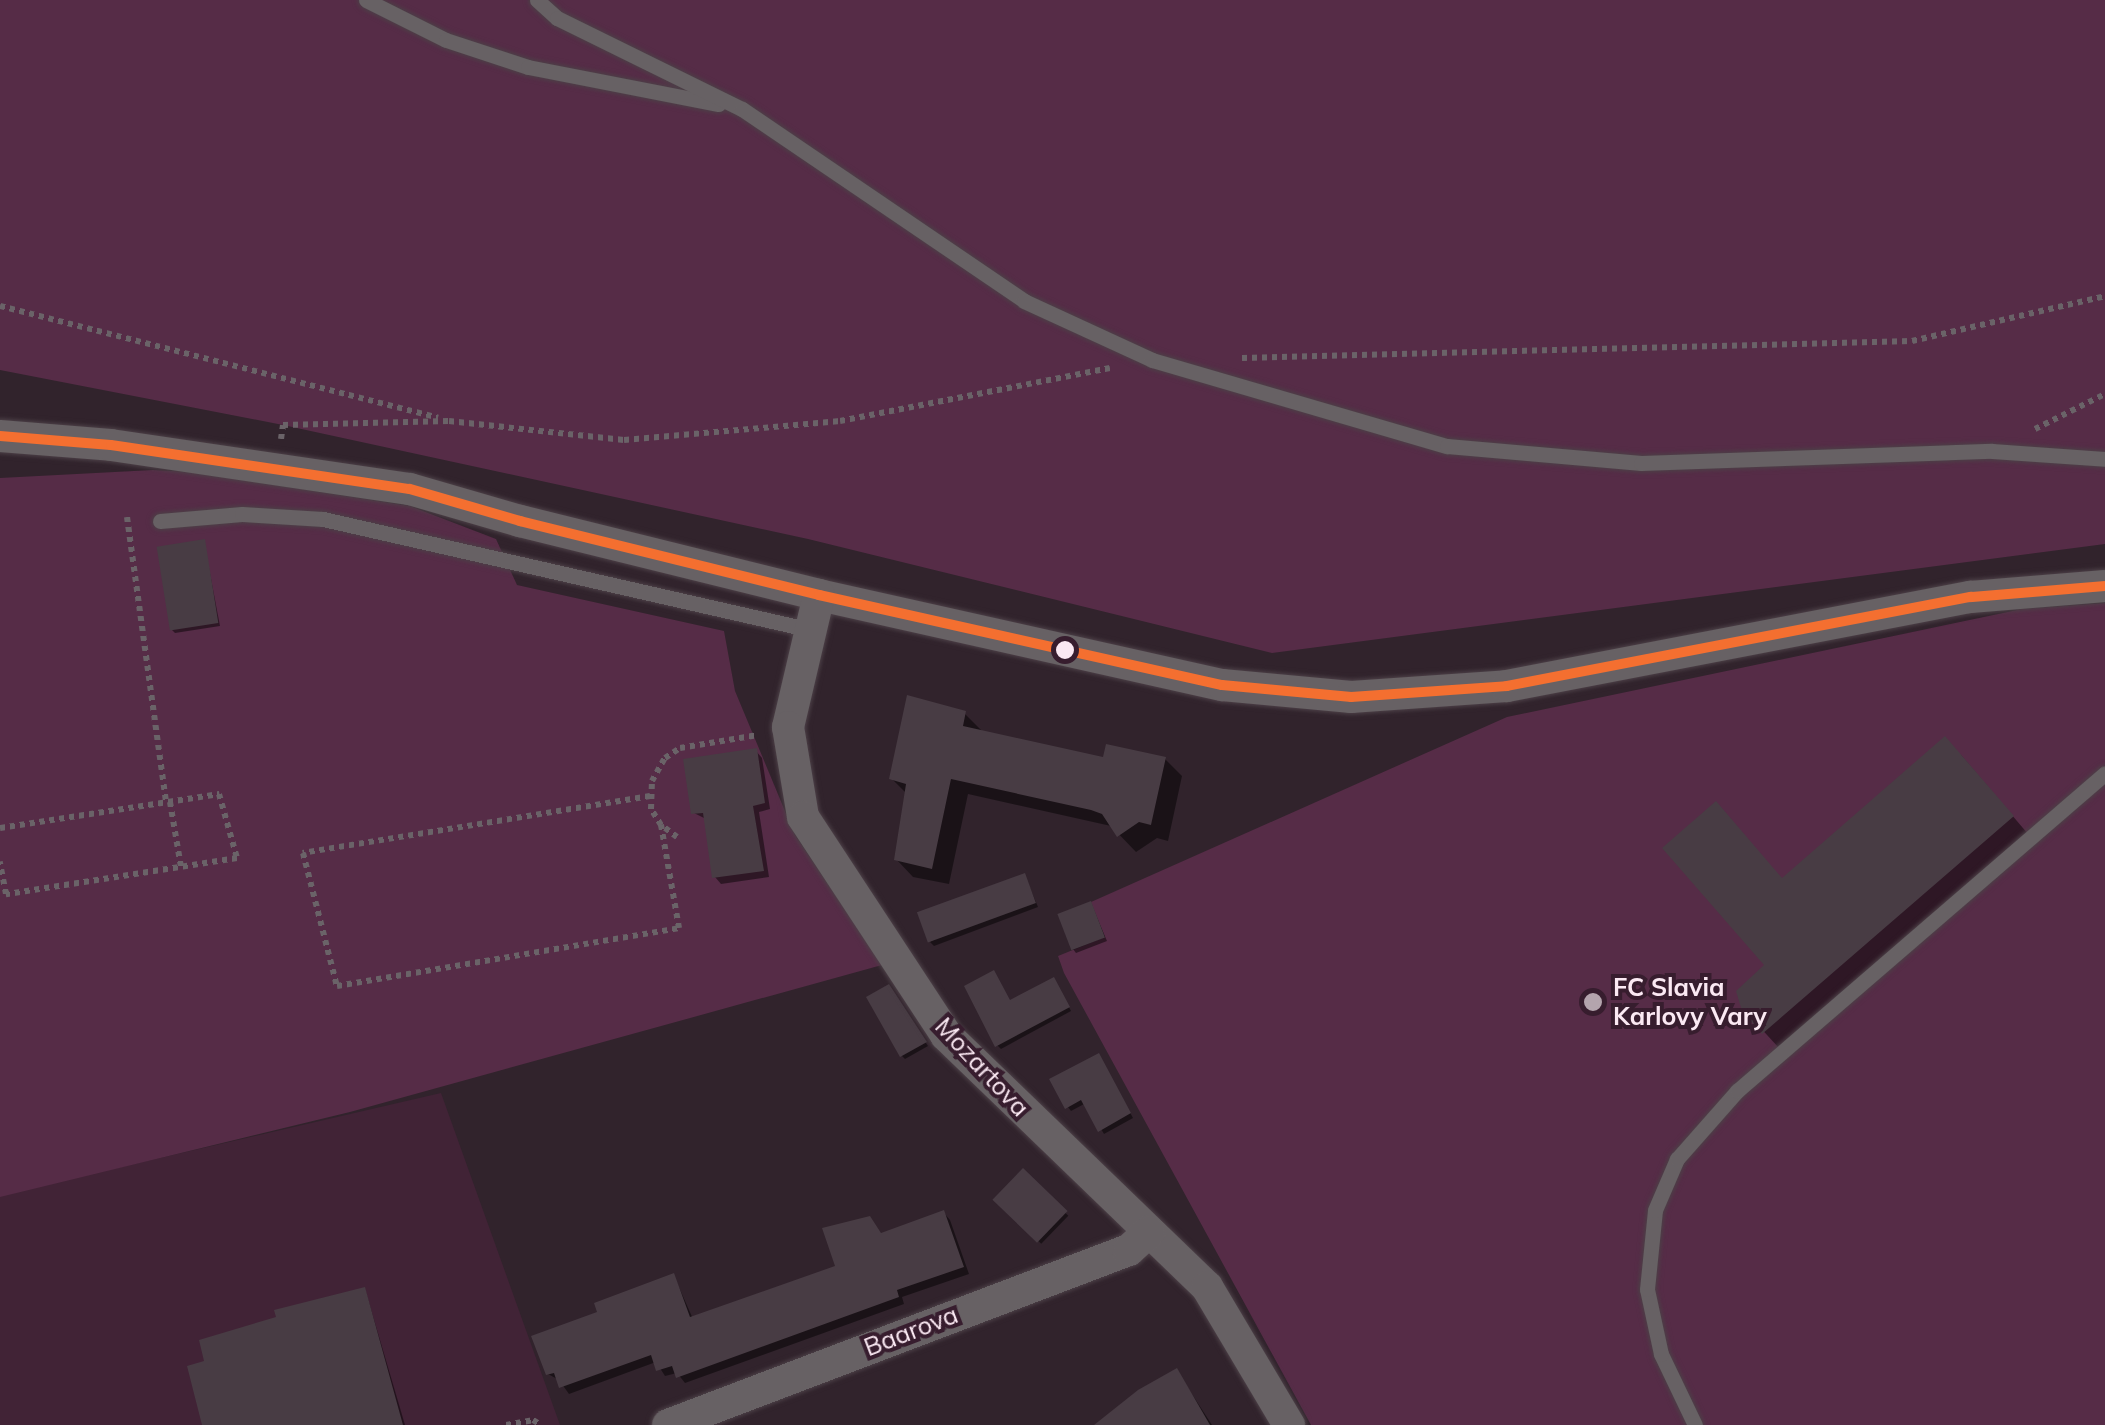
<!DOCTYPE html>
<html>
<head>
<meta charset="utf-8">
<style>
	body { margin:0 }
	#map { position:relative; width:2105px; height:1425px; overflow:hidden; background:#31232c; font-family:Mulish,sans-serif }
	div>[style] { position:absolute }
	.built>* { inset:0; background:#412336 }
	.green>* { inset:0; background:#562c47 }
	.shadow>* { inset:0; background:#0007; transform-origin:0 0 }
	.building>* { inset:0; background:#483c44; transform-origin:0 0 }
	.path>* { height:6px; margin-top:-3px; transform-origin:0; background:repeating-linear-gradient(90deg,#6a6368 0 5px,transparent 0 10px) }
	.roads { filter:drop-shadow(0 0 2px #4c4047) drop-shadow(0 0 2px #4c4047) }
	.lane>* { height:15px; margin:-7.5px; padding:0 7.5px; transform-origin:7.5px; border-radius:7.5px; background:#676164 }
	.street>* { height:32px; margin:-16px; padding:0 16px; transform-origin:16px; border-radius:16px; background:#676164 }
	.bus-1>* { height:10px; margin:-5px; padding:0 5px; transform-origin:5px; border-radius:5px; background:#f46f30 }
	.dots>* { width:28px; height:28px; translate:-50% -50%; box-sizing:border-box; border:5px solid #371d2e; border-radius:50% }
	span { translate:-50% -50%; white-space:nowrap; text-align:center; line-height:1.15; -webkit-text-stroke:8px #371d2e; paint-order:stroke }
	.poi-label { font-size:25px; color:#fbe9f3; font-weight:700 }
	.left { translate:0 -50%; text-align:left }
	.street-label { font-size:25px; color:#fbe9f3 }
</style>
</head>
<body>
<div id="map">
	<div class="built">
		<div style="clip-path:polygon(441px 1093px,560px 1425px,0 1425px,0 1195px)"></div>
	</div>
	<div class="green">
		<div style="clip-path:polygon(0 0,2105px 0,2105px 544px,1272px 653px,808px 539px,283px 425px,0 370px)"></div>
		<div style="clip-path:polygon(153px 470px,192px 472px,410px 506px,496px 539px,517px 585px,724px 631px,735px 691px,795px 835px,882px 965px,350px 1112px,0 1197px,0 478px)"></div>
		<div style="clip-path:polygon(2105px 603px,2105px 1425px,1311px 1425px,1064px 973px,1058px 956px,1105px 937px,1091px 902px,1507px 717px,2022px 609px)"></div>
	</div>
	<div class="shadow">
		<div style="clip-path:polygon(204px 542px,220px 626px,175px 633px,171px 629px)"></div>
		<div style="clip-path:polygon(965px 714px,982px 731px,1105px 760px,1165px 759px,1182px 776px,1168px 841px,1157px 838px,1136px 852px,1111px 826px,968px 794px,949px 884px,913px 877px,896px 859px,907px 794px,891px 778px)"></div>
		<div style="clip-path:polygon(756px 751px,762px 758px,770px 809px,759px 812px,769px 877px,721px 884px,715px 877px,706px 819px,694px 813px)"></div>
		<div style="clip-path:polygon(1961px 755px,2028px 834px,1779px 1048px,1744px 1010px,1768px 966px,1783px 880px)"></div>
		<div style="clip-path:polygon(1025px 876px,1038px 907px,934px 946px,930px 942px)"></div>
		<div style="clip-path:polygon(1091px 904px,1107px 941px,1076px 953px,1073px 949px)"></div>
		<div style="clip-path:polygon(1057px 984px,1071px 1011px,1001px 1049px,997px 1045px,1011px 1003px)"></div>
		<div style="clip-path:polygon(892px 991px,928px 1046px,905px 1059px,902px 1056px)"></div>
		<div style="clip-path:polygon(1102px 1060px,1133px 1118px,1104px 1134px,1086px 1103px,1071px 1111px,1068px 1107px)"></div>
		<div style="left:1023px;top:1172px;width:63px;height:39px;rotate:44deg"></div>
		<div style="clip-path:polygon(944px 1213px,950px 1220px,969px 1274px,902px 1297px,904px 1304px,685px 1383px,677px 1373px,665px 1376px,656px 1362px,569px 1394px,559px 1380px,548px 1374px,601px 1313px,674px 1276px,693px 1319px,838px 1267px,869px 1218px,882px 1235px)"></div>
		<div style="clip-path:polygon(365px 1289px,405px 1425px,204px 1425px,207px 1363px,279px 1319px)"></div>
		<div style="clip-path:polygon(1177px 1371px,1212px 1425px,1098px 1425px)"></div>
	</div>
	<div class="building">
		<div style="left:205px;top:539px;width:85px;height:49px;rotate:81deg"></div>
		<div style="clip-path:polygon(907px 695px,966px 711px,963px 726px,1103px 757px,1106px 744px,1166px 757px,1151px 825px,1139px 822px,1117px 837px,1102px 814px,1091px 810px,951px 779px,932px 869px,894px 860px,906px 784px,889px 779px)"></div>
		<div style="clip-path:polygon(1945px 736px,2014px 816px,1762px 1034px,1742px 1011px,1736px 991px,1764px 965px,1662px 848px,1716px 801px,1782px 878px)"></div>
		<div style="clip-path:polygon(757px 748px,765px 803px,753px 806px,764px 871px,712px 878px,703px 813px,691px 814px,683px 759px)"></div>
		<div style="left:1025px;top:873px;width:32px;height:115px;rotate:70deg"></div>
		<div style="left:1091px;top:901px;width:39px;height:36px;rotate:69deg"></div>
		<div style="clip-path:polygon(994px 970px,1010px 1000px,1054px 977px,1070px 1007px,995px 1047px,964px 986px)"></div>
		<div style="clip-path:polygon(889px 984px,927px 1042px,900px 1057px,866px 997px)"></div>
		<div style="clip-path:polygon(1099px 1053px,1131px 1113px,1098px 1132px,1081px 1100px,1065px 1109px,1049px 1079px)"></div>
		<div style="left:1023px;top:1168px;width:62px;height:44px;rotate:44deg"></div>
		<div style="clip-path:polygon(944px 1210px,964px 1267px,897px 1290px,899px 1297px,676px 1378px,672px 1366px,656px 1371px,651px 1355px,559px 1388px,554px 1373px,546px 1375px,531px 1336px,597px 1312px,594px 1303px,674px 1273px,690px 1317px,835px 1266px,822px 1228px,870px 1216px,881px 1233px)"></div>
		<div style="clip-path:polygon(365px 1287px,403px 1425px,202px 1425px,187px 1366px,204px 1361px,199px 1340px,276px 1317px,274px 1310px)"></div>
		<div style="clip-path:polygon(1177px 1368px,1210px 1425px,1094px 1425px,1138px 1390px)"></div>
	</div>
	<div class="path">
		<div style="left:0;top:306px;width:452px;rotate:14.3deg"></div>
		<div style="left:1242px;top:358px;width:670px;rotate:-1.45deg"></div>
		<div style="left:1912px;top:341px;width:198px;rotate:-13.1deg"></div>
		<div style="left:2035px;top:429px;width:78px;rotate:-26.6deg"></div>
		<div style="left:281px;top:439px;width:14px;rotate:-82deg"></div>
		<div style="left:283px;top:425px;width:166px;rotate:-1.4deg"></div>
		<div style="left:449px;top:421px;width:176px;rotate:6.2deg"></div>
		<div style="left:624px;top:440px;width:217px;rotate:-5deg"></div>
		<div style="left:840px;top:421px;width:275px;rotate:-11.1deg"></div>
		<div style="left:127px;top:517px;width:288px;rotate:82.2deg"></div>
		<div style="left:650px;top:796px;width:352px;rotate:170.7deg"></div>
		<div style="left:303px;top:853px;width:137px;rotate:75.7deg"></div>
		<div style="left:337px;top:986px;width:347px;rotate:-9.6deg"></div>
		<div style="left:679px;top:928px;width:105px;rotate:-99.9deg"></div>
		<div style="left:170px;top:802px;width:66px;rotate:80.4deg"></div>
		<div style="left:0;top:828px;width:222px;rotate:-8.8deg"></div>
		<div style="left:219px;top:794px;width:66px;rotate:74.3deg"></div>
		<div style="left:237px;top:858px;width:234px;rotate:171.1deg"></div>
		<div style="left:6px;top:894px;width:33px;rotate:-101deg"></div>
		<div style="left:677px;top:837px;width:20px;rotate:-143deg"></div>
		<div style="left:661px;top:825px;width:19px;rotate:-122deg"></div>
		<div style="left:651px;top:809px;width:28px;rotate:-88deg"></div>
		<div style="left:652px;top:781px;width:26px;rotate:-61deg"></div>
		<div style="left:665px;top:758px;width:18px;rotate:-34deg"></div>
		<div style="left:680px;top:748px;width:79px;rotate:-9.5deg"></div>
		<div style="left:506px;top:1425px;width:27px;rotate:-10deg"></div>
		<div style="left:533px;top:1420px;width:9px;rotate:32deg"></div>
	</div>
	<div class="roads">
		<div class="lane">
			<div style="left:366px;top:0;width:89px;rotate:26.6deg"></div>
			<div style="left:446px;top:40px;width:86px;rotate:18.2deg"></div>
			<div style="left:528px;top:67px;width:194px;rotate:11deg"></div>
			<div style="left:537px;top:0;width:27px;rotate:42deg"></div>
			<div style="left:557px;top:18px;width:206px;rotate:26.2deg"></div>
			<div style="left:742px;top:109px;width:341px;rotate:34.2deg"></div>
			<div style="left:1024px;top:301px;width:141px;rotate:24.7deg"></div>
			<div style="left:1152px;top:360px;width:307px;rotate:16.3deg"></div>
			<div style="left:1447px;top:446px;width:195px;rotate:5deg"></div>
			<div style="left:1641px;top:463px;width:351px;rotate:-2deg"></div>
			<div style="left:1992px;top:451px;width:113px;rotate:4deg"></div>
			<div style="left:160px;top:521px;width:82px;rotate:-4.9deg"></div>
			<div style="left:242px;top:514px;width:81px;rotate:3.5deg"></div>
			<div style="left:323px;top:519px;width:499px;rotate:12.8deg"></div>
			<div style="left:1695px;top:1425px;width:79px;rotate:-115.6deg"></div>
			<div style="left:1661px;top:1354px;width:66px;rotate:-102.2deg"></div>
			<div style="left:1647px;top:1289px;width:79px;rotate:-84.2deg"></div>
			<div style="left:1655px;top:1210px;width:56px;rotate:-66.7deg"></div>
			<div style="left:1677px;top:1159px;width:91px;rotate:-48.6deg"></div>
			<div style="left:1737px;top:1091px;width:486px;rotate:-40.8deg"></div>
		</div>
		<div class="street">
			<div style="left:0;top:436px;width:111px;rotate:4.6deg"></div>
			<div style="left:111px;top:445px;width:302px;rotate:8.4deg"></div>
			<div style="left:410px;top:489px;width:115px;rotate:16.2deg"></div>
			<div style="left:520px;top:521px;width:308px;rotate:13.9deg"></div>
			<div style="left:819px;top:595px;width:413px;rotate:12.6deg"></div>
			<div style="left:1222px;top:685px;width:130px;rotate:5.3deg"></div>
			<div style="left:1351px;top:697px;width:156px;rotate:-4deg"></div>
			<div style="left:1507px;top:686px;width:472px;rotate:-10.9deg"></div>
			<div style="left:1971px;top:597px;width:134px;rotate:-4.7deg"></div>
			<div style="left:819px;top:595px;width:136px;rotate:103.2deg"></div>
			<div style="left:788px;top:727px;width:91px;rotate:80.5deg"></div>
			<div style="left:803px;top:817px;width:261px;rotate:56.7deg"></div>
			<div style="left:946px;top:1035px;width:363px;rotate:44deg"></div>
			<div style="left:1207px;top:1287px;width:161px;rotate:59.3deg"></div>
			<div style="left:668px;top:1425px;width:493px;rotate:-20.8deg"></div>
			<div style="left:1129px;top:1250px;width:27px;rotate:-42deg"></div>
		</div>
	</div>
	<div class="bus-1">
		<div style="left:0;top:436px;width:111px;rotate:4.6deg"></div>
		<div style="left:111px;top:445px;width:302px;rotate:8.4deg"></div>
		<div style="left:410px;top:489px;width:115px;rotate:16.2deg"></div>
		<div style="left:520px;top:521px;width:308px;rotate:13.9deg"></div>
		<div style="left:819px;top:595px;width:413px;rotate:12.6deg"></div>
		<div style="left:1222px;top:685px;width:130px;rotate:5.3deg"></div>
		<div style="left:1351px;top:697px;width:156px;rotate:-4deg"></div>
		<div style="left:1507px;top:686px;width:472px;rotate:-10.9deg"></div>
		<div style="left:1971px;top:597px;width:134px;rotate:-4.7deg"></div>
	</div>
	<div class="dots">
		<div style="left:1065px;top:650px;background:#fbe9f3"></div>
		<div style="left:1593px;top:1002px;background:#b4a4ad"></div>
	</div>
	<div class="poi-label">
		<span class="left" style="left:1613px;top:1002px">FC Slavia<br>Karlovy Vary</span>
	</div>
	<div class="street-label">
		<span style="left:982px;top:1067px;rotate:47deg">Mozartova</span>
		<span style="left:911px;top:1331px;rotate:-21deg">Baarova</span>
	</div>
</div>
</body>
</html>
